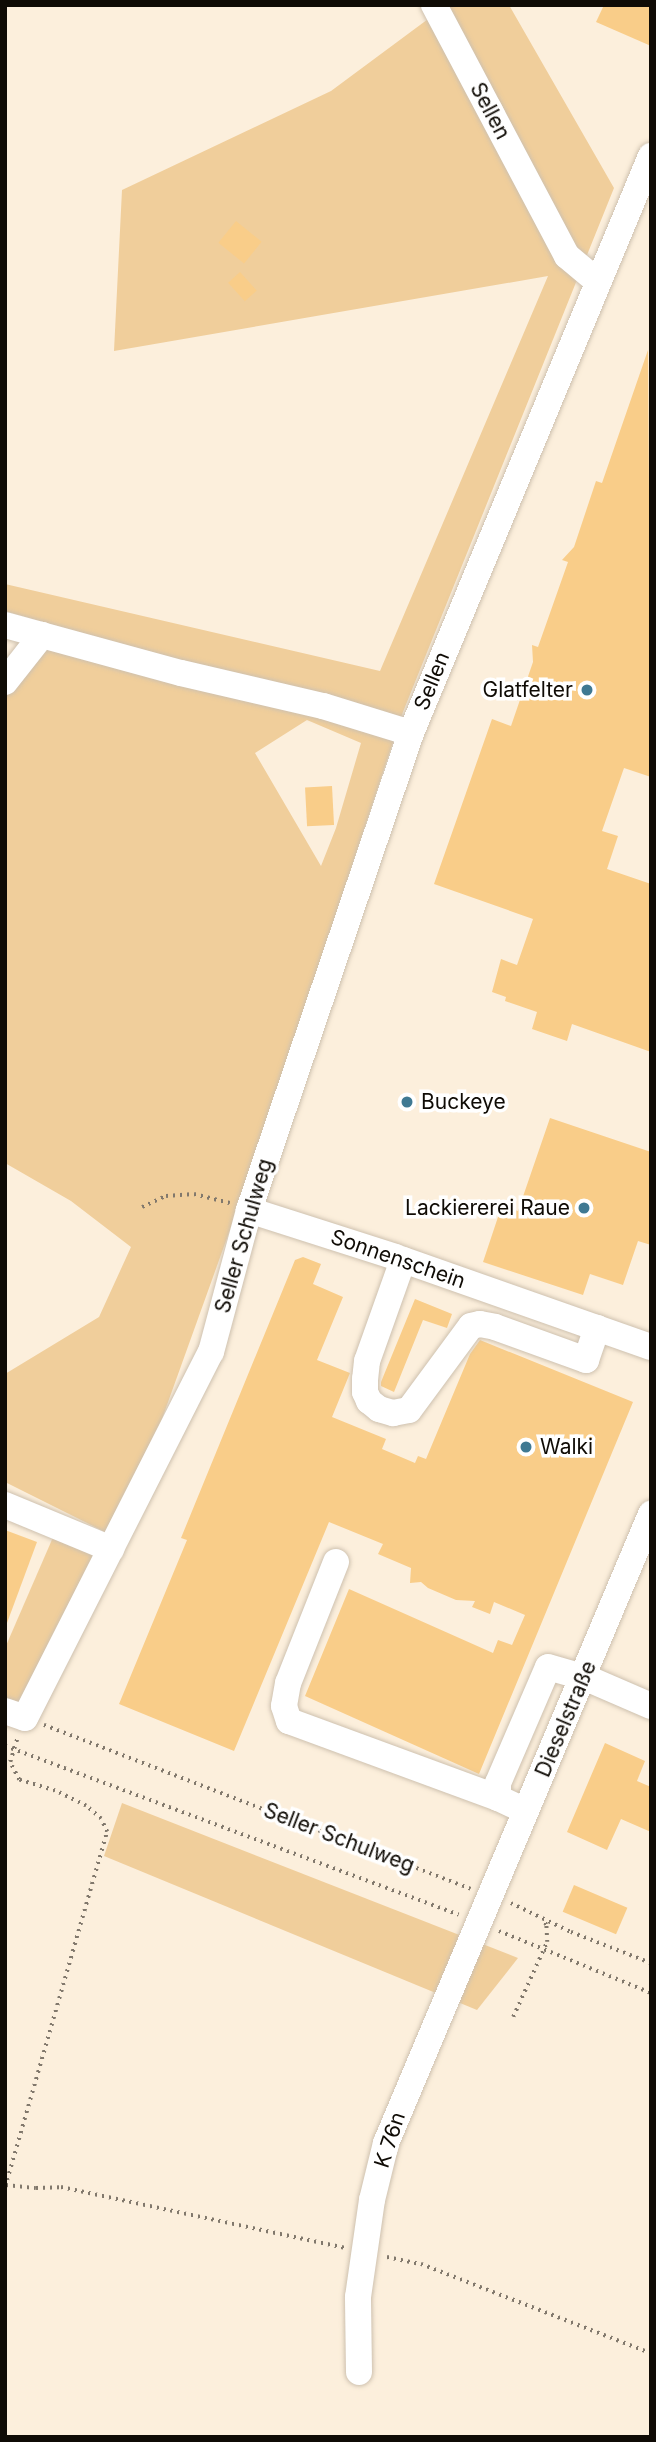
<!DOCTYPE html>
<html>
<head>
<meta charset="utf-8">
<style>
	body { margin:0 }
	#map { position:relative; width:656px; height:2442px; overflow:hidden; background:#fcefdc; font-family:Inter,sans-serif }
	div>[style] { position:absolute }
	.green>* { inset:0; background:#f0ce9b }
	.building>* { inset:0; background:#f9cd89; transform-origin:0 0 }
	.path>* { height:3.5px; margin-top:-1.75px; transform-origin:0; background:repeating-linear-gradient(90deg,#81786c 0 2px,transparent 0 7px) }
	.roads { filter:drop-shadow(0 0 2px #cec1af) drop-shadow(0 0 2px #cec1af) }
	.minor>* { height:26px; margin:-13px; padding:0 13px; transform-origin:13px; border-radius:13px; background:#fff }
	.dots>* { width:19px; height:19px; translate:-50% -50%; box-sizing:border-box; border:4px solid #fff; border-radius:50% }
	span { translate:-50% -50%; white-space:nowrap; text-align:center; line-height:1.15; -webkit-text-stroke:7px #fff; paint-order:stroke }
	.street-label { font-size:21px; color:#0f0b05 }
	.poi-label { font-size:21px; color:#0f0b05 }
	.right { translate:-100% -50%; text-align:right }
	.left { translate:0 -50%; text-align:left }
	.frame { position:absolute; inset:0; border:7px solid #0f0b05; pointer-events:none }
</style>
</head>
<body>
<div id="map">
	<div class="green">
		<div style="clip-path:polygon(evenodd,447px 5px,509px 5px,614px 188px,403px 712px,245px 1188px,158px 1430px,109px 1534px,5px 1482px,5px 1374px,99px 1317px,131px 1247px,71px 1201px,5px 1163px,5px 695px,57px 626px,5px 611px,5px 584px,380px 671px,548px 276px,114px 351px,122px 190px,331px 91px,447px 5px,307px 720px,361px 743px,336px 828px,321px 866px,255px 753px,307px 720px)"></div>
		<div style="clip-path:polygon(54px 1535px,98px 1556px,19px 1707px,5px 1703px,5px 1648px)"></div>
		<div style="clip-path:polygon(122px 1803px,518px 1958px,477px 2010px,104px 1856px)"></div>
	</div>
	<div class="building">
		<div style="clip-path:polygon(604px 5px,651px 5px,651px 46px,596px 22px)"></div>
		<div style="left:236px;top:221px;width:33px;height:28px;rotate:39deg"></div>
		<div style="left:240px;top:272px;width:25px;height:16px;rotate:48deg"></div>
		<div style="clip-path:polygon(648px 350px,651px 777px,624px 768px,602px 831px,618px 836px,607px 869px,651px 884px,651px 1052px,572px 1024px,567px 1041px,532px 1029px,537px 1012px,505px 1001px,506px 997px,492px 992px,501px 959px,517px 965px,533px 919px,434px 884px,492px 719px,511px 726px,533px 662px,532px 645px,538px 647px,568px 562px,562px 560px,574px 547px,596px 481px,602px 483px)"></div>
		<div style="left:332px;top:786px;width:39px;height:27px;rotate:87deg"></div>
		<div style="clip-path:polygon(550px 1118px,651px 1152px,651px 1245px,638px 1241px,623px 1285px,590px 1274px,583px 1295px,483px 1262px,502px 1205px,518px 1211px)"></div>
		<div style="clip-path:polygon(303px 1257px,321px 1264px,313px 1284px,343px 1297px,317px 1360px,350px 1373px,332px 1417px,386px 1439px,382px 1449px,415px 1463px,418px 1456px,426px 1459px,470px 1354px,480px 1340px,633px 1402px,479px 1774px,305px 1696px,349px 1589px,493px 1653px,498px 1640px,512px 1645px,525px 1615px,494px 1602px,490px 1614px,472px 1607px,475px 1601px,456px 1600px,428px 1588px,421px 1582px,410px 1583px,411px 1568px,378px 1554px,383px 1544px,329px 1522px,234px 1751px,119px 1704px,187px 1540px,181px 1538px,295px 1260px)"></div>
		<div style="clip-path:polygon(415px 1299px,452px 1314px,447px 1328px,423px 1320px,394px 1392px,381px 1386px,381px 1382px)"></div>
		<div style="clip-path:polygon(5px 1530px,37px 1542px,7px 1623px,5px 1623px)"></div>
		<div style="clip-path:polygon(605px 1743px,645px 1761px,637px 1781px,651px 1787px,651px 1832px,621px 1819px,607px 1850px,567px 1832px)"></div>
		<div style="left:574px;top:1885px;width:58px;height:29px;rotate:23deg"></div>
	</div>
	<div class="path">
		<div style="left:142px;top:1207px;width:26px;rotate:-25deg"></div>
		<div style="left:166px;top:1196px;width:28px;rotate:-4deg"></div>
		<div style="left:194px;top:1194px;width:37px;rotate:14deg"></div>
		<div style="left:44px;top:1725px;width:457px;rotate:21deg"></div>
		<div style="left:5px;top:1746px;width:484px;rotate:20.4deg"></div>
		<div style="left:511px;top:1903px;width:67px;rotate:25.8deg"></div>
		<div style="left:571px;top:1932px;width:86px;rotate:21.2deg"></div>
		<div style="left:499px;top:1931px;width:164px;rotate:22.2deg"></div>
		<div style="left:513px;top:2017px;width:82px;rotate:-65.6deg"></div>
		<div style="left:547px;top:1942px;width:17px;rotate:-93deg"></div>
		<div style="left:546px;top:1925px;width:6px;rotate:-121deg"></div>
		<div style="left:6px;top:2185px;width:30px;rotate:6deg"></div>
		<div style="left:36px;top:2188px;width:25px;rotate:-2deg"></div>
		<div style="left:61px;top:2187px;width:290px;rotate:12.1deg"></div>
		<div style="left:5px;top:2187px;width:369px;rotate:-74deg"></div>
		<div style="left:107px;top:1832px;width:14px;rotate:-115deg"></div>
		<div style="left:101px;top:1819px;width:20px;rotate:-139deg"></div>
		<div style="left:86px;top:1806px;width:34px;rotate:-154deg"></div>
		<div style="left:55px;top:1791px;width:38px;rotate:-163deg"></div>
		<div style="left:19px;top:1780px;width:20px;rotate:-117deg"></div>
		<div style="left:10px;top:1762px;width:24px;rotate:-73deg"></div>
		<div style="left:387px;top:2257px;width:35px;rotate:12deg"></div>
		<div style="left:421px;top:2264px;width:247px;rotate:21.2deg"></div>
	</div>
	<div class="roads">
		<div class="minor">
			<div style="left:434px;top:5px;width:284px;rotate:62.1deg"></div>
			<div style="left:567px;top:256px;width:39px;rotate:40deg"></div>
			<div style="left:5px;top:625px;width:182px;rotate:15.3deg"></div>
			<div style="left:181px;top:673px;width:146px;rotate:13.1deg"></div>
			<div style="left:323px;top:706px;width:92px;rotate:17.1deg"></div>
			<div style="left:5px;top:682px;width:60px;rotate:-51.8deg"></div>
			<div style="left:249px;top:1210px;width:153px;rotate:17.8deg"></div>
			<div style="left:395px;top:1257px;width:271px;rotate:19.4deg"></div>
			<div style="left:403px;top:1260px;width:107px;rotate:109.6deg"></div>
			<div style="left:367px;top:1361px;width:18px;rotate:96deg"></div>
			<div style="left:365px;top:1379px;width:13px;rotate:90deg"></div>
			<div style="left:365px;top:1392px;width:10px;rotate:66deg"></div>
			<div style="left:369px;top:1401px;width:13px;rotate:39deg"></div>
			<div style="left:379px;top:1409px;width:15px;rotate:16deg"></div>
			<div style="left:393px;top:1413px;width:16px;rotate:-11deg"></div>
			<div style="left:409px;top:1410px;width:104px;rotate:-53.6deg"></div>
			<div style="left:471px;top:1326px;width:9px;rotate:-13deg"></div>
			<div style="left:480px;top:1324px;width:15px;rotate:11deg"></div>
			<div style="left:495px;top:1327px;width:97px;rotate:19.9deg"></div>
			<div style="left:586px;top:1360px;width:34px;rotate:-71deg"></div>
			<div style="left:5px;top:1505px;width:115px;rotate:22.5deg"></div>
			<div style="left:336px;top:1562px;width:130px;rotate:111.6deg"></div>
			<div style="left:288px;top:1683px;width:23px;rotate:100deg"></div>
			<div style="left:284px;top:1706px;width:16px;rotate:72deg"></div>
			<div style="left:289px;top:1721px;width:223px;rotate:20.2deg"></div>
			<div style="left:5px;top:1711px;width:21px;rotate:19deg"></div>
			<div style="left:25px;top:1718px;width:411px;rotate:-63.1deg"></div>
			<div style="left:211px;top:1352px;width:147px;rotate:-75deg"></div>
			<div style="left:249px;top:1210px;width:504px;rotate:-71.24deg"></div>
			<div style="left:411px;top:733px;width:625px;rotate:-67.42deg"></div>
			<div style="left:513px;top:1805px;width:17px;rotate:-155deg"></div>
			<div style="left:498px;top:1798px;width:15px;rotate:-90deg"></div>
			<div style="left:498px;top:1783px;width:126px;rotate:-66.7deg"></div>
			<div style="left:548px;top:1667px;width:37px;rotate:16deg"></div>
			<div style="left:584px;top:1677px;width:73px;rotate:23.4deg"></div>
			<div style="left:359px;top:2372px;width:75px;rotate:-90.8deg"></div>
			<div style="left:358px;top:2297px;width:98px;rotate:-81.8deg"></div>
			<div style="left:372px;top:2200px;width:59px;rotate:-76.2deg"></div>
			<div style="left:386px;top:2143px;width:683px;rotate:-67.15deg"></div>
		</div>
	</div>
	<div class="dots">
		<div style="left:587px;top:690px;background:#3f7992"></div>
		<div style="left:407px;top:1102px;background:#3f7992"></div>
		<div style="left:584px;top:1208px;background:#3f7992"></div>
		<div style="left:526px;top:1447px;background:#3f7992"></div>
	</div>
	<div class="street-label">
		<span style="left:490px;top:111px;rotate:62deg">Sellen</span>
		<span style="left:432px;top:681px;rotate:-68deg">Sellen</span>
		<span style="left:244px;top:1236px;rotate:-74deg">Seller Schulweg</span>
		<span style="left:398px;top:1259px;rotate:19deg">Sonnenschein</span>
		<span style="left:566px;top:1719px;rotate:-67deg">Dieselstraße</span>
		<span style="left:339px;top:1838px;rotate:21deg">Seller Schulweg</span>
		<span style="left:390px;top:2140px;rotate:-72deg">K 76n</span>
	</div>
	<div class="poi-label">
		<span class="right" style="left:573px;top:690px">Glatfelter</span>
		<span class="left" style="left:421px;top:1102px">Buckeye</span>
		<span class="right" style="left:570px;top:1208px">Lackiererei Raue</span>
		<span class="left" style="left:540px;top:1447px">Walki</span>
	</div>
	<div class="frame"></div>
</div>
</body>
</html>
